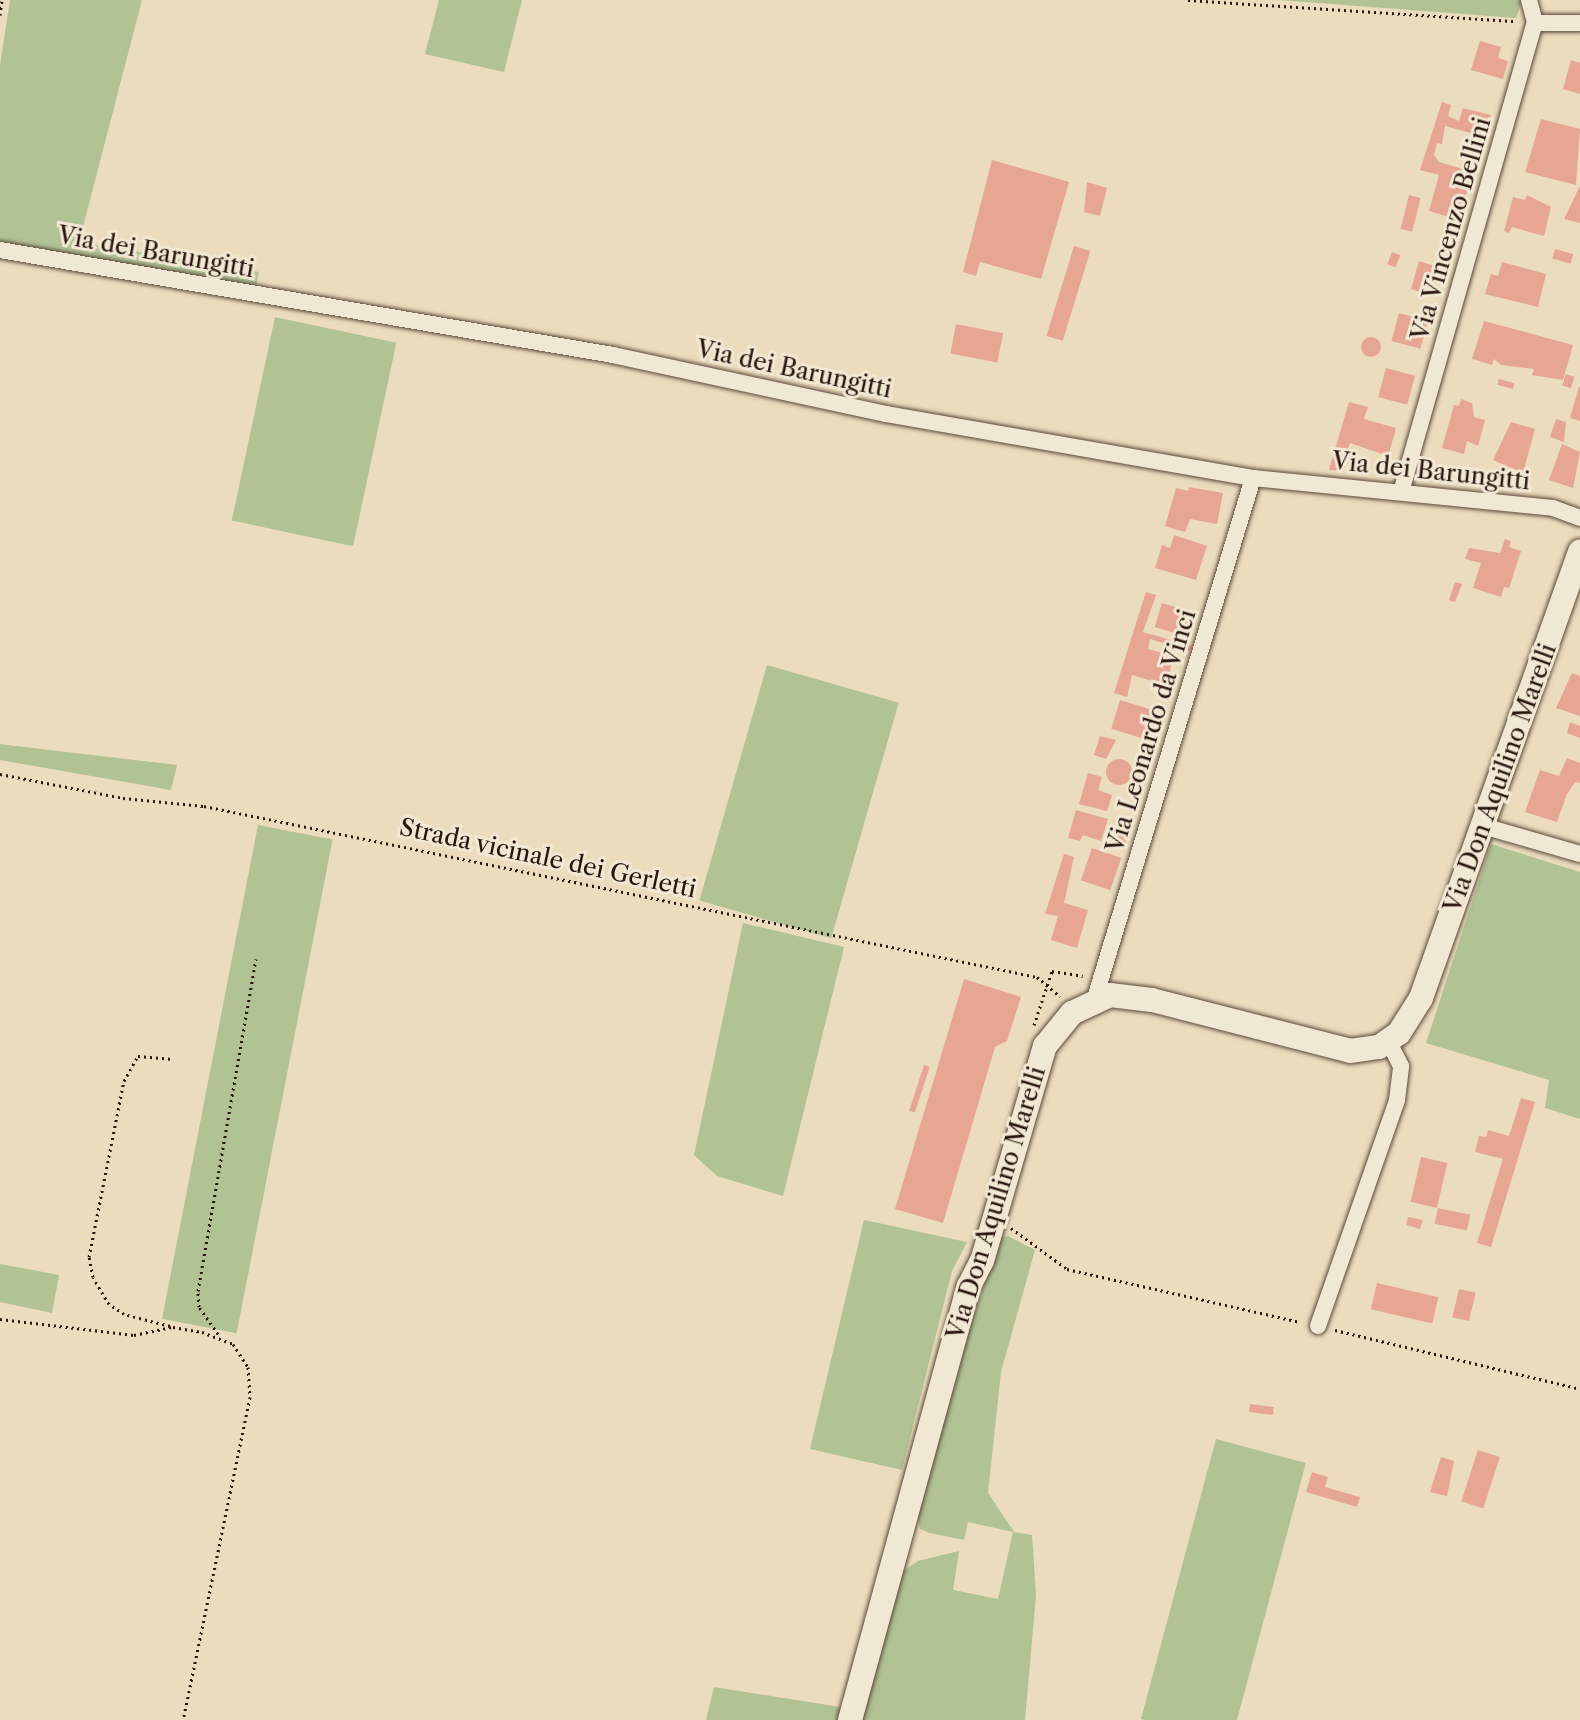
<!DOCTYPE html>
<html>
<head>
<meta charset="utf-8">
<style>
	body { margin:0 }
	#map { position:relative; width:1580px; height:1720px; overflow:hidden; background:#eadcbd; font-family:"Libre Caslon Text",serif }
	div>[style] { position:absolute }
	.green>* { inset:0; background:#b1c295; transform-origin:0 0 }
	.building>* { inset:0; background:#e7a594; transform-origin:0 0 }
	.round { border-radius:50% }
	.path>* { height:3px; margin-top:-1.5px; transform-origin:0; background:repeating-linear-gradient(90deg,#2a160f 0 2px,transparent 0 6px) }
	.roads { filter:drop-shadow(0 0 2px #5a483a) drop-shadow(0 0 2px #5a483a) }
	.street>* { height:16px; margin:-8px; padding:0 8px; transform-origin:8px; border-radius:8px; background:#f1e8d4 }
	.secondary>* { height:24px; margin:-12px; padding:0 12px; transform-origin:12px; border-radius:12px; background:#f1e8d4 }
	span { translate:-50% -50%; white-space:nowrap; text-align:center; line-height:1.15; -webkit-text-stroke:6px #f1e8d4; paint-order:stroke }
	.street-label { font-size:24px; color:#2a160f }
</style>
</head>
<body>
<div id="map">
	<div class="green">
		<div style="clip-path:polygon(10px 0,142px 0,79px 242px,259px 272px,255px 291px,0 246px,0 65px)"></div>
		<div style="clip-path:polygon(439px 0,522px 0,504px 72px,425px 54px)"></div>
		<div style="clip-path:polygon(1279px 0,1522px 0,1516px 18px)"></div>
		<div style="left:275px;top:317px;width:124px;height:208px;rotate:12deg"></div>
		<div style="left:767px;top:665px;width:137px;height:245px;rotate:16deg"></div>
		<div style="clip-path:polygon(0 744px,7px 745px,177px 765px,171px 790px,0 760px)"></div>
		<div style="left:258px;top:825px;width:76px;height:503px;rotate:11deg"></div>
		<div style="clip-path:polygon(1491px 844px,1580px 872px,1580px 1119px,1545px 1108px,1549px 1080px,1426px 1043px)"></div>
		<div style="clip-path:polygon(743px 923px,844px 947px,783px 1196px,717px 1176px,694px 1155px)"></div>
		<div style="clip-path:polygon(864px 1220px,967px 1242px,952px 1271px,902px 1470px,810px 1449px)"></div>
		<div style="clip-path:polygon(1008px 1236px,1035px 1250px,1001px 1372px,988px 1493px,1014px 1532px,1032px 1535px,1036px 1595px,1025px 1720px,706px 1720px,714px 1687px,859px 1710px,903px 1571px,918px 1561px,959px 1551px,953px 1590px,998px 1599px,1013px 1532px,968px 1522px,964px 1540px,930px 1533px,920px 1529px,915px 1501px,977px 1305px,1001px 1238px)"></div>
		<div style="clip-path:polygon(0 1264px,59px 1275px,52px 1313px,0 1302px)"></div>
		<div style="left:1216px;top:1439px;width:93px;height:290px;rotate:15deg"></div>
	</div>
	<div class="building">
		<div style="clip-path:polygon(1480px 41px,1501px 47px,1498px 58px,1508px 61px,1503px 79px,1471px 70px)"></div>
		<div style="clip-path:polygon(1571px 60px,1580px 63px,1580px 94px,1563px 89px)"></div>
		<div style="clip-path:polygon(1442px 102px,1451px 105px,1448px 116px,1459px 121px,1463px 108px,1491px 115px,1485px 137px,1445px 126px,1442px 144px,1437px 143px,1434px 155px,1439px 162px,1473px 172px,1459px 220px,1429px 211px,1439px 175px,1420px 170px)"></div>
		<div style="clip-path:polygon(1541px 119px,1580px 129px,1576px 185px,1525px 172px)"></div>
		<div style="clip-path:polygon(992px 160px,1069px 182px,1041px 279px,980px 262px,976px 276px,963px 272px)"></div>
		<div style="clip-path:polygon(1087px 182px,1107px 188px,1100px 216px,1084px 212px)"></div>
		<div style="clip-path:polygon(1580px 186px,1580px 223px,1564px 219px)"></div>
		<div style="left:1409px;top:195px;width:12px;height:35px;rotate:14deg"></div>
		<div style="clip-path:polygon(1527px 195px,1551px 207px,1544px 236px,1512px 227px,1509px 233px,1504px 231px,1513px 197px,1525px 200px)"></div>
		<div style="left:1074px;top:246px;width:17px;height:94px;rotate:17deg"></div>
		<div style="left:1555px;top:249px;width:19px;height:10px;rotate:16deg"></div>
		<div style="left:1392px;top:252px;width:9px;height:13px;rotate:21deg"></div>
		<div style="clip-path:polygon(1419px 261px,1438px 267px,1433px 296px,1411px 289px)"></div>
		<div style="clip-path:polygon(1502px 262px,1546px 274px,1538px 307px,1485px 294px,1491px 274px,1498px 276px)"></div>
		<div style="left:1399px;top:313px;width:30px;height:29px;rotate:15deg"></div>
		<div style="clip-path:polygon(1484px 321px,1573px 345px,1563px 380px,1532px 375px,1534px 369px,1501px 365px,1494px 359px,1492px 365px,1472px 359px)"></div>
		<div style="left:956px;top:324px;width:48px;height:30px;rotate:11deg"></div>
		<div class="round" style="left:1361px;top:337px;width:20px;height:20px"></div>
		<div style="left:1386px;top:368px;width:30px;height:30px;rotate:15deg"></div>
		<div style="left:1566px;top:374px;width:9px;height:12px;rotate:18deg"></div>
		<div style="left:1499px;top:379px;width:16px;height:6px;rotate:15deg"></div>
		<div style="clip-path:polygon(1579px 387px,1580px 387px,1580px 421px,1570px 418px)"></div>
		<div style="clip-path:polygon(1461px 399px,1472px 403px,1474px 417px,1485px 420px,1478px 446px,1467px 441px,1464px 454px,1442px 448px,1454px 405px,1459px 406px)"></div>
		<div style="clip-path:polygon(1349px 402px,1368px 407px,1364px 419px,1396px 428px,1391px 446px,1388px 456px,1350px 443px,1341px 471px,1329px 470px)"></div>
		<div style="clip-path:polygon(1556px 419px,1566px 422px,1564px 442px,1550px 437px)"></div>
		<div style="clip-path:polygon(1511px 422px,1535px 429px,1523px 473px,1493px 460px)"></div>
		<div style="clip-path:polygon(1562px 444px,1580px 452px,1573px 488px,1549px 480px)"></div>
		<div style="clip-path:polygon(1189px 487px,1223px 493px,1217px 524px,1190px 519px,1185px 532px,1165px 526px,1176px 488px,1188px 491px)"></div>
		<div style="clip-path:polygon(1174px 535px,1207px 546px,1196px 580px,1155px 568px,1162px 545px,1170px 548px)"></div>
		<div style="clip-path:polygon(1505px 539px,1511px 541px,1509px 547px,1521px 551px,1509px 588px,1504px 587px,1501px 597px,1473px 588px,1481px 563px,1465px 559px,1469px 548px,1500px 553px)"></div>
		<div style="clip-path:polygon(1455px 582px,1462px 584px,1455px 602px,1449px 600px)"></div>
		<div style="clip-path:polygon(1146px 592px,1156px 595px,1143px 632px,1192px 646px,1190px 651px,1150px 639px,1148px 649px,1174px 656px,1166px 685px,1132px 675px,1127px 697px,1114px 693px)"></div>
		<div style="left:1162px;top:603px;width:34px;height:25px;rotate:17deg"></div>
		<div style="clip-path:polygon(1572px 673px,1580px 676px,1580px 716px,1556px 708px)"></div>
		<div style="left:1120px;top:700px;width:34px;height:30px;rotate:17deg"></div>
		<div style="clip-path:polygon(1570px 722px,1580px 726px,1580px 738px,1567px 733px)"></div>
		<div style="clip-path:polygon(1100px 736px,1116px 740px,1106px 759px,1094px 755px)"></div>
		<div style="clip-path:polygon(1567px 758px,1580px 763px,1580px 783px,1575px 782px,1567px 794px,1557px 822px,1525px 812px,1540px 770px,1559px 776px)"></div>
		<div class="round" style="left:1106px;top:759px;width:26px;height:26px"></div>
		<div style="clip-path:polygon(1088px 773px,1102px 777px,1098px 790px,1112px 795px,1107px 811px,1079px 804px)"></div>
		<div style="clip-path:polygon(1076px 810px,1108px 819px,1101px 841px,1083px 835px,1080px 841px,1068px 838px)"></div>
		<div style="clip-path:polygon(1111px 826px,1125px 831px,1126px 848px,1106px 843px)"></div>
		<div style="left:1092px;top:848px;width:31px;height:34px;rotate:19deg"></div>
		<div style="clip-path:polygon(1064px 854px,1074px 857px,1064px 903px,1088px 910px,1077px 948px,1051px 940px,1058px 916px,1045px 914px)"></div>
		<div style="clip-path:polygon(964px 979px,1021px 997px,1007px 1041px,995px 1047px,943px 1223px,895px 1209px)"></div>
		<div style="left:924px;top:1065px;width:6px;height:48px;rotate:18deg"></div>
		<div style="clip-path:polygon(1521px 1098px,1535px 1102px,1491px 1247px,1477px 1243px,1503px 1159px,1475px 1152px,1479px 1136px,1486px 1137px,1488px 1130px,1509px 1136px)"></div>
		<div style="left:1421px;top:1157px;width:27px;height:46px;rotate:13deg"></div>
		<div style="left:1438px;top:1208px;width:33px;height:16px;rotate:12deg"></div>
		<div style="clip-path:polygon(1408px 1217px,1423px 1220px,1420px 1229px,1406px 1225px)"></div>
		<div style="left:1377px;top:1283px;width:63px;height:27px;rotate:13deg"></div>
		<div style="left:1459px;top:1289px;width:17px;height:29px;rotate:13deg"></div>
		<div style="left:1250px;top:1404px;width:24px;height:8px;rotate:7deg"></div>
		<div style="left:1478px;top:1450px;width:23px;height:54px;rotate:18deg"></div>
		<div style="clip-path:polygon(1441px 1457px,1454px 1461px,1447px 1496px,1430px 1492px)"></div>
		<div style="clip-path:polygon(1312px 1472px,1328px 1477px,1325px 1487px,1360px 1497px,1357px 1507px,1306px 1492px)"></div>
	</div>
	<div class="path">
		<div style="left:1188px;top:0;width:329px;rotate:3.7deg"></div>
		<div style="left:0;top:15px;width:15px;rotate:-82deg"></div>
		<div style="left:0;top:774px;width:125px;rotate:11deg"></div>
		<div style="left:123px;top:798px;width:81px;rotate:5.6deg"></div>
		<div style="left:204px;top:806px;width:850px;rotate:11.6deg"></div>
		<div style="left:1037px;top:977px;width:30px;rotate:40deg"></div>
		<div style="left:1034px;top:1025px;width:57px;rotate:-71.6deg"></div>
		<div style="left:1052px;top:971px;width:31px;rotate:9deg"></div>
		<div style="left:1011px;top:1228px;width:69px;rotate:36.2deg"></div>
		<div style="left:1067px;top:1269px;width:239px;rotate:12.8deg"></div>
		<div style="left:0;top:1319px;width:135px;rotate:6.8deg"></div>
		<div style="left:134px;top:1335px;width:40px;rotate:-12deg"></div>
		<div style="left:173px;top:1327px;width:29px;rotate:10deg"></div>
		<div style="left:202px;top:1332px;width:33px;rotate:21deg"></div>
		<div style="left:233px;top:1344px;width:27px;rotate:57deg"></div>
		<div style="left:248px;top:1367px;width:30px;rotate:86deg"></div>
		<div style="left:250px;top:1397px;width:330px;rotate:101.7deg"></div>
		<div style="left:170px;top:1326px;width:48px;rotate:-165.4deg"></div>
		<div style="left:124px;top:1314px;width:18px;rotate:-146deg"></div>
		<div style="left:109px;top:1304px;width:31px;rotate:-121deg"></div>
		<div style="left:93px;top:1277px;width:20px;rotate:-101deg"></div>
		<div style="left:89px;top:1257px;width:179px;rotate:-78.8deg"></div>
		<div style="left:124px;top:1081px;width:29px;rotate:-61deg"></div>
		<div style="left:138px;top:1056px;width:35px;rotate:5deg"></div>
		<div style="left:1335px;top:1330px;width:252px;rotate:13.5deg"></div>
		<div style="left:218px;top:1334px;width:33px;rotate:-125deg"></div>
		<div style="left:199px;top:1307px;width:16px;rotate:-94deg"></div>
		<div style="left:198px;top:1291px;width:337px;rotate:-80.1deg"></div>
	</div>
	<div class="roads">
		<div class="street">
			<div style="left:1529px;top:0;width:24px;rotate:75deg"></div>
			<div style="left:1535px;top:23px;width:45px"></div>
			<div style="left:0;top:250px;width:622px;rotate:9.72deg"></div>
			<div style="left:613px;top:355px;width:279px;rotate:12.2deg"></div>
			<div style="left:886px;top:414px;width:373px;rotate:9.9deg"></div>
			<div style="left:1253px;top:478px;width:301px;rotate:5.7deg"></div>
			<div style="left:1553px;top:508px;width:29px;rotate:20deg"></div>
			<div style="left:1401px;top:492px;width:488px;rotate:-74.1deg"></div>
			<div style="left:1483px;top:826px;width:101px;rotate:16.1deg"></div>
			<div style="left:1095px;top:998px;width:543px;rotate:-73.1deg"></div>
			<div style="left:1318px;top:1326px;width:239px;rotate:-70.7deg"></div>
			<div style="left:1397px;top:1100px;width:34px;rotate:-83deg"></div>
			<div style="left:1401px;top:1066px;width:28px;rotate:-117deg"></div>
		</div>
		<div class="secondary">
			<div style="left:850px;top:1720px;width:450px;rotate:-74.7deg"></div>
			<div style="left:969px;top:1286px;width:28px;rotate:-63deg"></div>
			<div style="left:982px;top:1261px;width:224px;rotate:-73.7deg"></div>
			<div style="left:1045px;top:1046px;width:43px;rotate:-50.7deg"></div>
			<div style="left:1072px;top:1013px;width:42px;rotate:-25.3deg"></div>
			<div style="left:1110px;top:995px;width:42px;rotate:6.8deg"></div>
			<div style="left:1152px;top:1000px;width:204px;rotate:14.4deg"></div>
			<div style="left:1350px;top:1051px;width:29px;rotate:-8deg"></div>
			<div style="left:1379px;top:1047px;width:24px;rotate:-35deg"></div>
			<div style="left:1399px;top:1033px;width:41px;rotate:-57.8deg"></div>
			<div style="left:1421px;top:998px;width:474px;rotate:-70.4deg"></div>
		</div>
	</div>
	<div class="street-label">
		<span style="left:1451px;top:229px;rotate:-74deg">Via Vincenzo Bellini</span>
		<span style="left:156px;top:252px;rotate:10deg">Via dei Barungitti</span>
		<span style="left:794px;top:369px;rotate:12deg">Via dei Barungitti</span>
		<span style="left:1431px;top:471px;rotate:6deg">Via dei Barungitti</span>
		<span style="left:1151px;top:731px;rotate:-73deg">Via Leonardo da Vinci</span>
		<span style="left:1500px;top:778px;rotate:-70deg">Via Don Aquilino Marelli</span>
		<span style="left:548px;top:858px;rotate:12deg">Strada vicinale dei Gerletti</span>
		<span style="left:996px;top:1203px;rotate:-73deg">Via Don Aquilino Marelli</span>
	</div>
</div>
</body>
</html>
